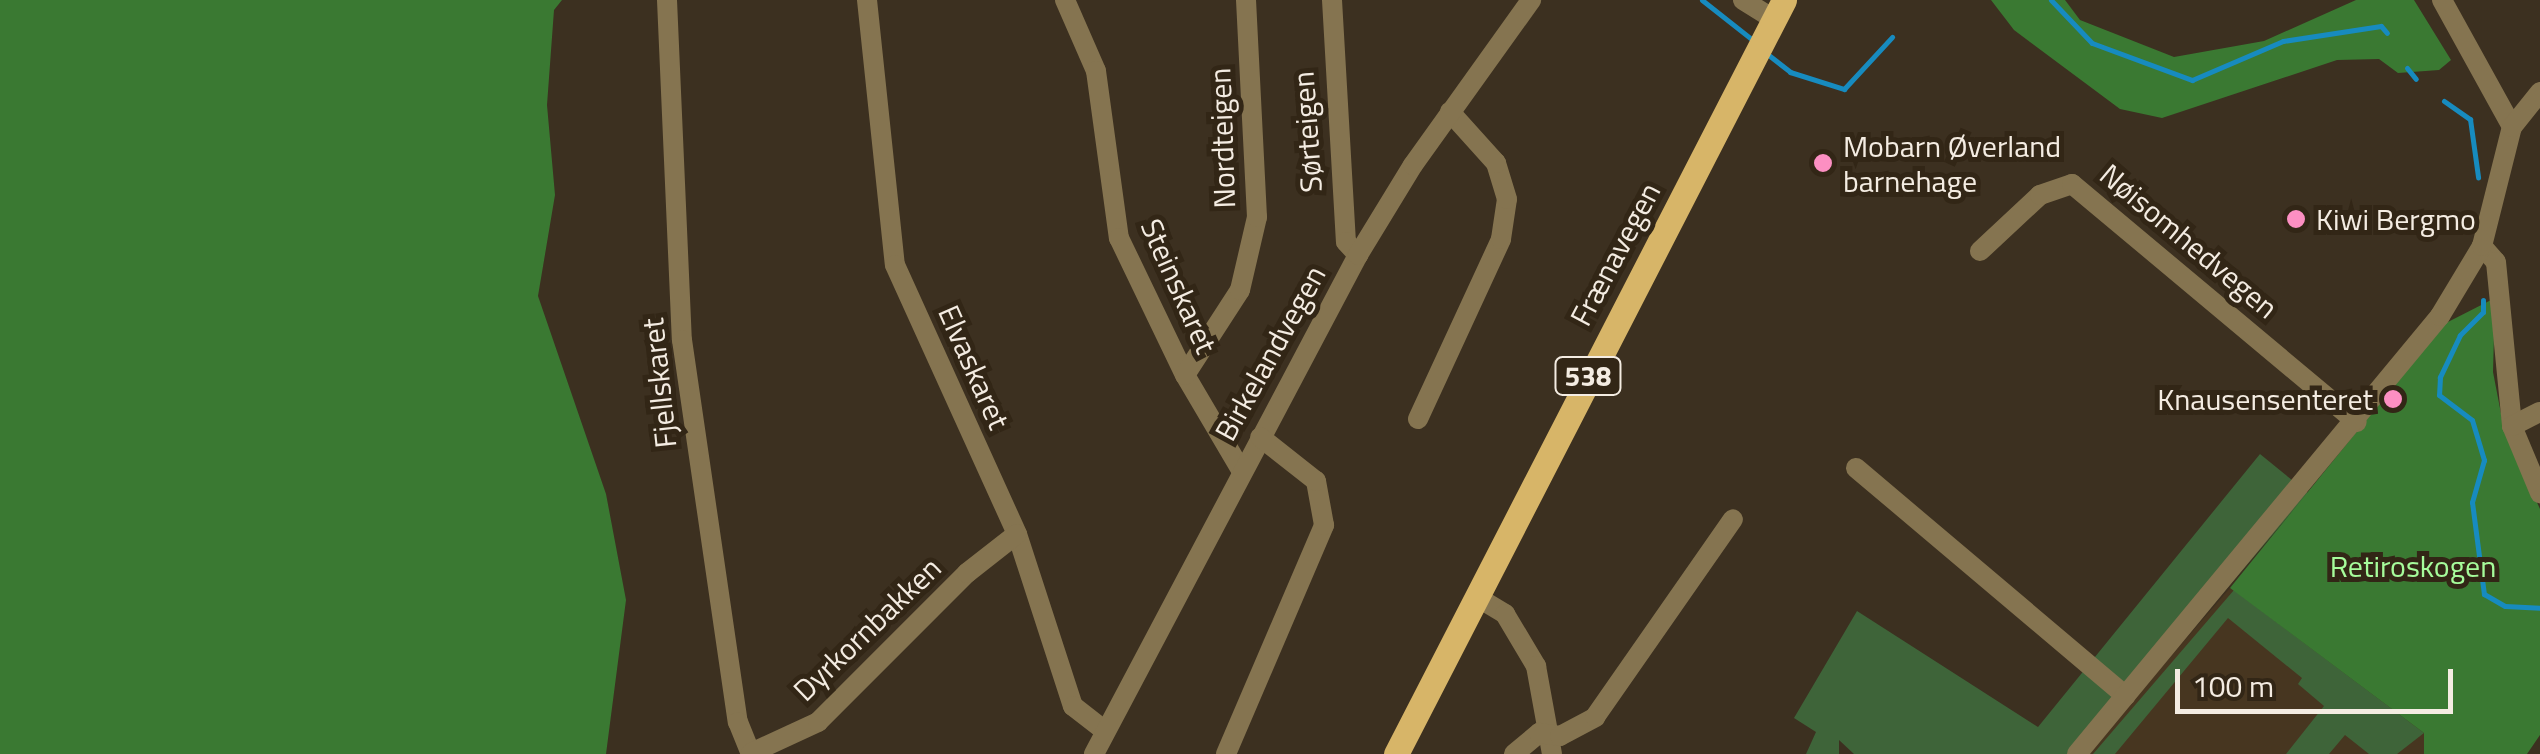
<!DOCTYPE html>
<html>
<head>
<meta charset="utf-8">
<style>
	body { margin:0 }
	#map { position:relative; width:2540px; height:754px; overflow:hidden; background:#3c3020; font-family:"Titillium Web",sans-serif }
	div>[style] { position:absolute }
	.built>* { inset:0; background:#473620 }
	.green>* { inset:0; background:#3e6439 }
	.forest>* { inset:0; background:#3a7932 }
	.stream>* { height:5px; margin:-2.5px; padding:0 2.5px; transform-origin:2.5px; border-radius:2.5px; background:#178bbf }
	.street>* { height:20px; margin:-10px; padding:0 10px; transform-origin:10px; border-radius:10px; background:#857450 }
	.primary>* { height:25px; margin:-12.5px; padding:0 12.5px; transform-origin:12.5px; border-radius:12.5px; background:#d7b568 }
	.dots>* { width:28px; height:28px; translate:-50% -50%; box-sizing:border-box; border:5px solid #322616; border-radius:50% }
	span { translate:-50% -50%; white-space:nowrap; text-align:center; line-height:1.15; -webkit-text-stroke:10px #322616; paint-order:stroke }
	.shield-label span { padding:2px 8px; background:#322616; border:2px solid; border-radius:8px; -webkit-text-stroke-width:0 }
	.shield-label { font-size:28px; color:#f4ece2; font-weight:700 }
	.street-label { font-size:30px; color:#f4ece2 }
	.poi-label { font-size:30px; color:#f4ece2 }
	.left { translate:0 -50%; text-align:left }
	.right { translate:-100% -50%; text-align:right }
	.park-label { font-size:30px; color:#a6fc9b }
	.scale { position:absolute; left:2175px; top:669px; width:278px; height:45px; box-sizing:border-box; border:5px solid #f4ece2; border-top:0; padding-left:12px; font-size:30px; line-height:35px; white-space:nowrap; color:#f4ece2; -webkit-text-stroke:8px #322616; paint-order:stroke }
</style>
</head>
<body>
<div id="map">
	<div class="built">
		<div style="clip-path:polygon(2230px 588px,2424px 733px,2424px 754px,2086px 754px)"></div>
	</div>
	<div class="green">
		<div style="clip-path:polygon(2260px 454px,2308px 493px,2086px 754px,1854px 754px,1839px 740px,1839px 754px,1806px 754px,1816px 732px,1794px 718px,1857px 611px,2038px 727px)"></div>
		<div style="clip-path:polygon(2234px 590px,2424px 733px,2397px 754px,2369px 754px,2345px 735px,2329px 754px,2286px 754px,2324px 706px,2298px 684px,2302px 678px,2228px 618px,2115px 754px,2093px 754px)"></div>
	</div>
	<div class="forest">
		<div style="clip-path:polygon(0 0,562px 0,554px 10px,547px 105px,555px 195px,538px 296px,606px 494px,626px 600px,606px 754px,0 754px)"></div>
		<div style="clip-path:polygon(1991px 0,2065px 0,2080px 20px,2174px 57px,2264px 41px,2356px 0,2414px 0,2451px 60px,2439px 70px,2398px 73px,2379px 59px,2337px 60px,2162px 118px,2120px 109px,2014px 30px)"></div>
		<div style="clip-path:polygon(2495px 298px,2493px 372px,2504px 429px,2540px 509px,2540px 735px,2527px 754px,2424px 754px,2424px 733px,2230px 588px,2444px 324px)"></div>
	</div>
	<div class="stream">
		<div style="left:1702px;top:0;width:66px;rotate:38.3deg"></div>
		<div style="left:2051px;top:0;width:59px;rotate:46.4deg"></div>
		<div style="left:2092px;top:43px;width:107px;rotate:20.3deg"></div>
		<div style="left:2192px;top:80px;width:99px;rotate:-23.2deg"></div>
		<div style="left:2283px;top:41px;width:99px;rotate:-8.7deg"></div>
		<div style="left:2381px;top:26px;width:9px;rotate:49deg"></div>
		<div style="left:1766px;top:53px;width:31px;rotate:38deg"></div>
		<div style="left:1790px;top:72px;width:57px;rotate:17.5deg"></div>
		<div style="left:1844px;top:89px;width:71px;rotate:-47.3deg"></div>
		<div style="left:2407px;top:68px;width:14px;rotate:51deg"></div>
		<div style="left:2444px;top:101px;width:32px;rotate:35deg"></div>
		<div style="left:2470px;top:119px;width:59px;rotate:82.1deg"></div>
		<div style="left:2483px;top:300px;width:12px;rotate:90deg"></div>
		<div style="left:2483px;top:312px;width:33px;rotate:135deg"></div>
		<div style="left:2460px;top:335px;width:47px;rotate:115.5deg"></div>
		<div style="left:2440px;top:377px;width:18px;rotate:93deg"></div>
		<div style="left:2439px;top:395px;width:41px;rotate:37.1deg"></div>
		<div style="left:2472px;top:420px;width:42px;rotate:73.3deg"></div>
		<div style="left:2484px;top:460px;width:44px;rotate:105.9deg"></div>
		<div style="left:2472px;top:502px;width:93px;rotate:82.6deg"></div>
		<div style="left:2484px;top:594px;width:24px;rotate:30deg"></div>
		<div style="left:2505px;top:606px;width:35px;rotate:3deg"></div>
	</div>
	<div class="street">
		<div style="left:667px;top:0;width:340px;rotate:87.5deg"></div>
		<div style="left:682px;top:340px;width:386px;rotate:81.7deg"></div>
		<div style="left:738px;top:722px;width:35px;rotate:68deg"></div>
		<div style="left:867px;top:0;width:266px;rotate:84deg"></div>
		<div style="left:895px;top:265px;width:295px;rotate:65.6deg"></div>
		<div style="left:1017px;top:534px;width:181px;rotate:72deg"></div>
		<div style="left:1073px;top:706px;width:41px;rotate:38deg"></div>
		<div style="left:1065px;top:0;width:77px;rotate:66.4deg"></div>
		<div style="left:1096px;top:71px;width:169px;rotate:82.2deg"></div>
		<div style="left:1119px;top:238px;width:152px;rotate:64.3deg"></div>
		<div style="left:1185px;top:375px;width:110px;rotate:59.5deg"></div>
		<div style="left:1332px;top:0;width:242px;rotate:86.7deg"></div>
		<div style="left:1346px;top:242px;width:18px;rotate:47deg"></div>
		<div style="left:1743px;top:0;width:36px;rotate:32deg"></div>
		<div style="left:2442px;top:0;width:145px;rotate:61.1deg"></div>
		<div style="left:2482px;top:246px;width:21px;rotate:49deg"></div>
		<div style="left:2496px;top:262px;width:165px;rotate:84.4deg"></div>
		<div style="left:2512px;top:426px;width:73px;rotate:67.3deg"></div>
		<div style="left:1980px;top:251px;width:82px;rotate:-43deg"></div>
		<div style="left:2040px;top:195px;width:34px;rotate:-19deg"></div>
		<div style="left:2072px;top:184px;width:371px;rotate:39.9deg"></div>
		<div style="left:1185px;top:375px;width:101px;rotate:-57.1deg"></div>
		<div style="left:1240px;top:290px;width:75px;rotate:-76.9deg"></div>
		<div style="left:1257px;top:217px;width:217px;rotate:-92.9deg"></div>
		<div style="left:1418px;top:419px;width:198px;rotate:-65.2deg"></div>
		<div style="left:1501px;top:239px;width:40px;rotate:-81.5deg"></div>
		<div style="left:1507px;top:199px;width:38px;rotate:-107deg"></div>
		<div style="left:1496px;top:163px;width:69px;rotate:-132deg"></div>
		<div style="left:2512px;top:426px;width:31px;rotate:-27deg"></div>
		<div style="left:1856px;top:468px;width:353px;rotate:40.2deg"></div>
		<div style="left:1477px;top:597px;width:33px;rotate:31deg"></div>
		<div style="left:1505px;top:614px;width:61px;rotate:59.2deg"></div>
		<div style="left:1536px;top:666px;width:89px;rotate:79.7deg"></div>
		<div style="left:751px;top:753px;width:74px;rotate:-24.8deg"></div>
		<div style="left:818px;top:722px;width:211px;rotate:-45deg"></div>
		<div style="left:967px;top:573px;width:63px;rotate:-38deg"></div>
		<div style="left:1094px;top:754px;width:565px;rotate:-62.12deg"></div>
		<div style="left:1358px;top:255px;width:105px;rotate:-58.6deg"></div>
		<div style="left:1413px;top:165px;width:203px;rotate:-54.4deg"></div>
		<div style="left:1226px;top:754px;width:249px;rotate:-66.8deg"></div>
		<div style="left:1324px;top:525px;width:45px;rotate:-100.3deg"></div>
		<div style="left:1316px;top:481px;width:71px;rotate:-141.8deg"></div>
		<div style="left:1514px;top:754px;width:33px;rotate:-40deg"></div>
		<div style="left:1539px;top:733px;width:21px;rotate:8deg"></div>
		<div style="left:1560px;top:736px;width:40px;rotate:-28deg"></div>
		<div style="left:1595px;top:717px;width:241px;rotate:-55.1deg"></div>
		<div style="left:2077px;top:754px;width:569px;rotate:-50.35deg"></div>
		<div style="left:2440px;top:316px;width:82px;rotate:-59deg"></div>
		<div style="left:2482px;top:246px;width:123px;rotate:-75.9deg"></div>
		<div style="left:2512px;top:127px;width:45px;rotate:-51.3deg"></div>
	</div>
	<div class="primary">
		<div style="left:1396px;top:754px;width:848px;rotate:-62.77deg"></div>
	</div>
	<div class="dots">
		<div style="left:1823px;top:163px;background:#fc8fc2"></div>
		<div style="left:2296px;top:219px;background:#fc8fc2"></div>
		<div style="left:2393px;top:399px;background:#fc8fc2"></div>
	</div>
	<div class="shield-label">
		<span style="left:1588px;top:376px">538</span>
	</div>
	<div class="street-label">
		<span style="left:1307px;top:132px;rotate:-94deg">Sørteigen</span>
		<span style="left:1222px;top:138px;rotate:-92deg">Nordteigen</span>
		<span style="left:2189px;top:241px;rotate:40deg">Nøisomhedvegen</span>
		<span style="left:1615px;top:254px;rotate:-62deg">Frænavegen</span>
		<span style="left:1179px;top:286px;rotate:66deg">Steinskaret</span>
		<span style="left:1270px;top:353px;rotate:-61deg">Birkelandvegen</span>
		<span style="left:974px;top:367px;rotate:66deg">Elvaskaret</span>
		<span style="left:659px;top:383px;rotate:-96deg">Fjellskaret</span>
		<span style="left:867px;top:629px;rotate:-44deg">Dyrkornbakken</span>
	</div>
	<div class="poi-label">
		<span class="left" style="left:1843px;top:163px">Mobarn Øverland<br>barnehage</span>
		<span class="left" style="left:2316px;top:219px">Kiwi Bergmo</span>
		<span class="right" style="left:2373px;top:399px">Knausensenteret</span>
	</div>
	<div class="park-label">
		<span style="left:2413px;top:566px">Retiroskogen</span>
	</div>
	<div class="scale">100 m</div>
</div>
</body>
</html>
